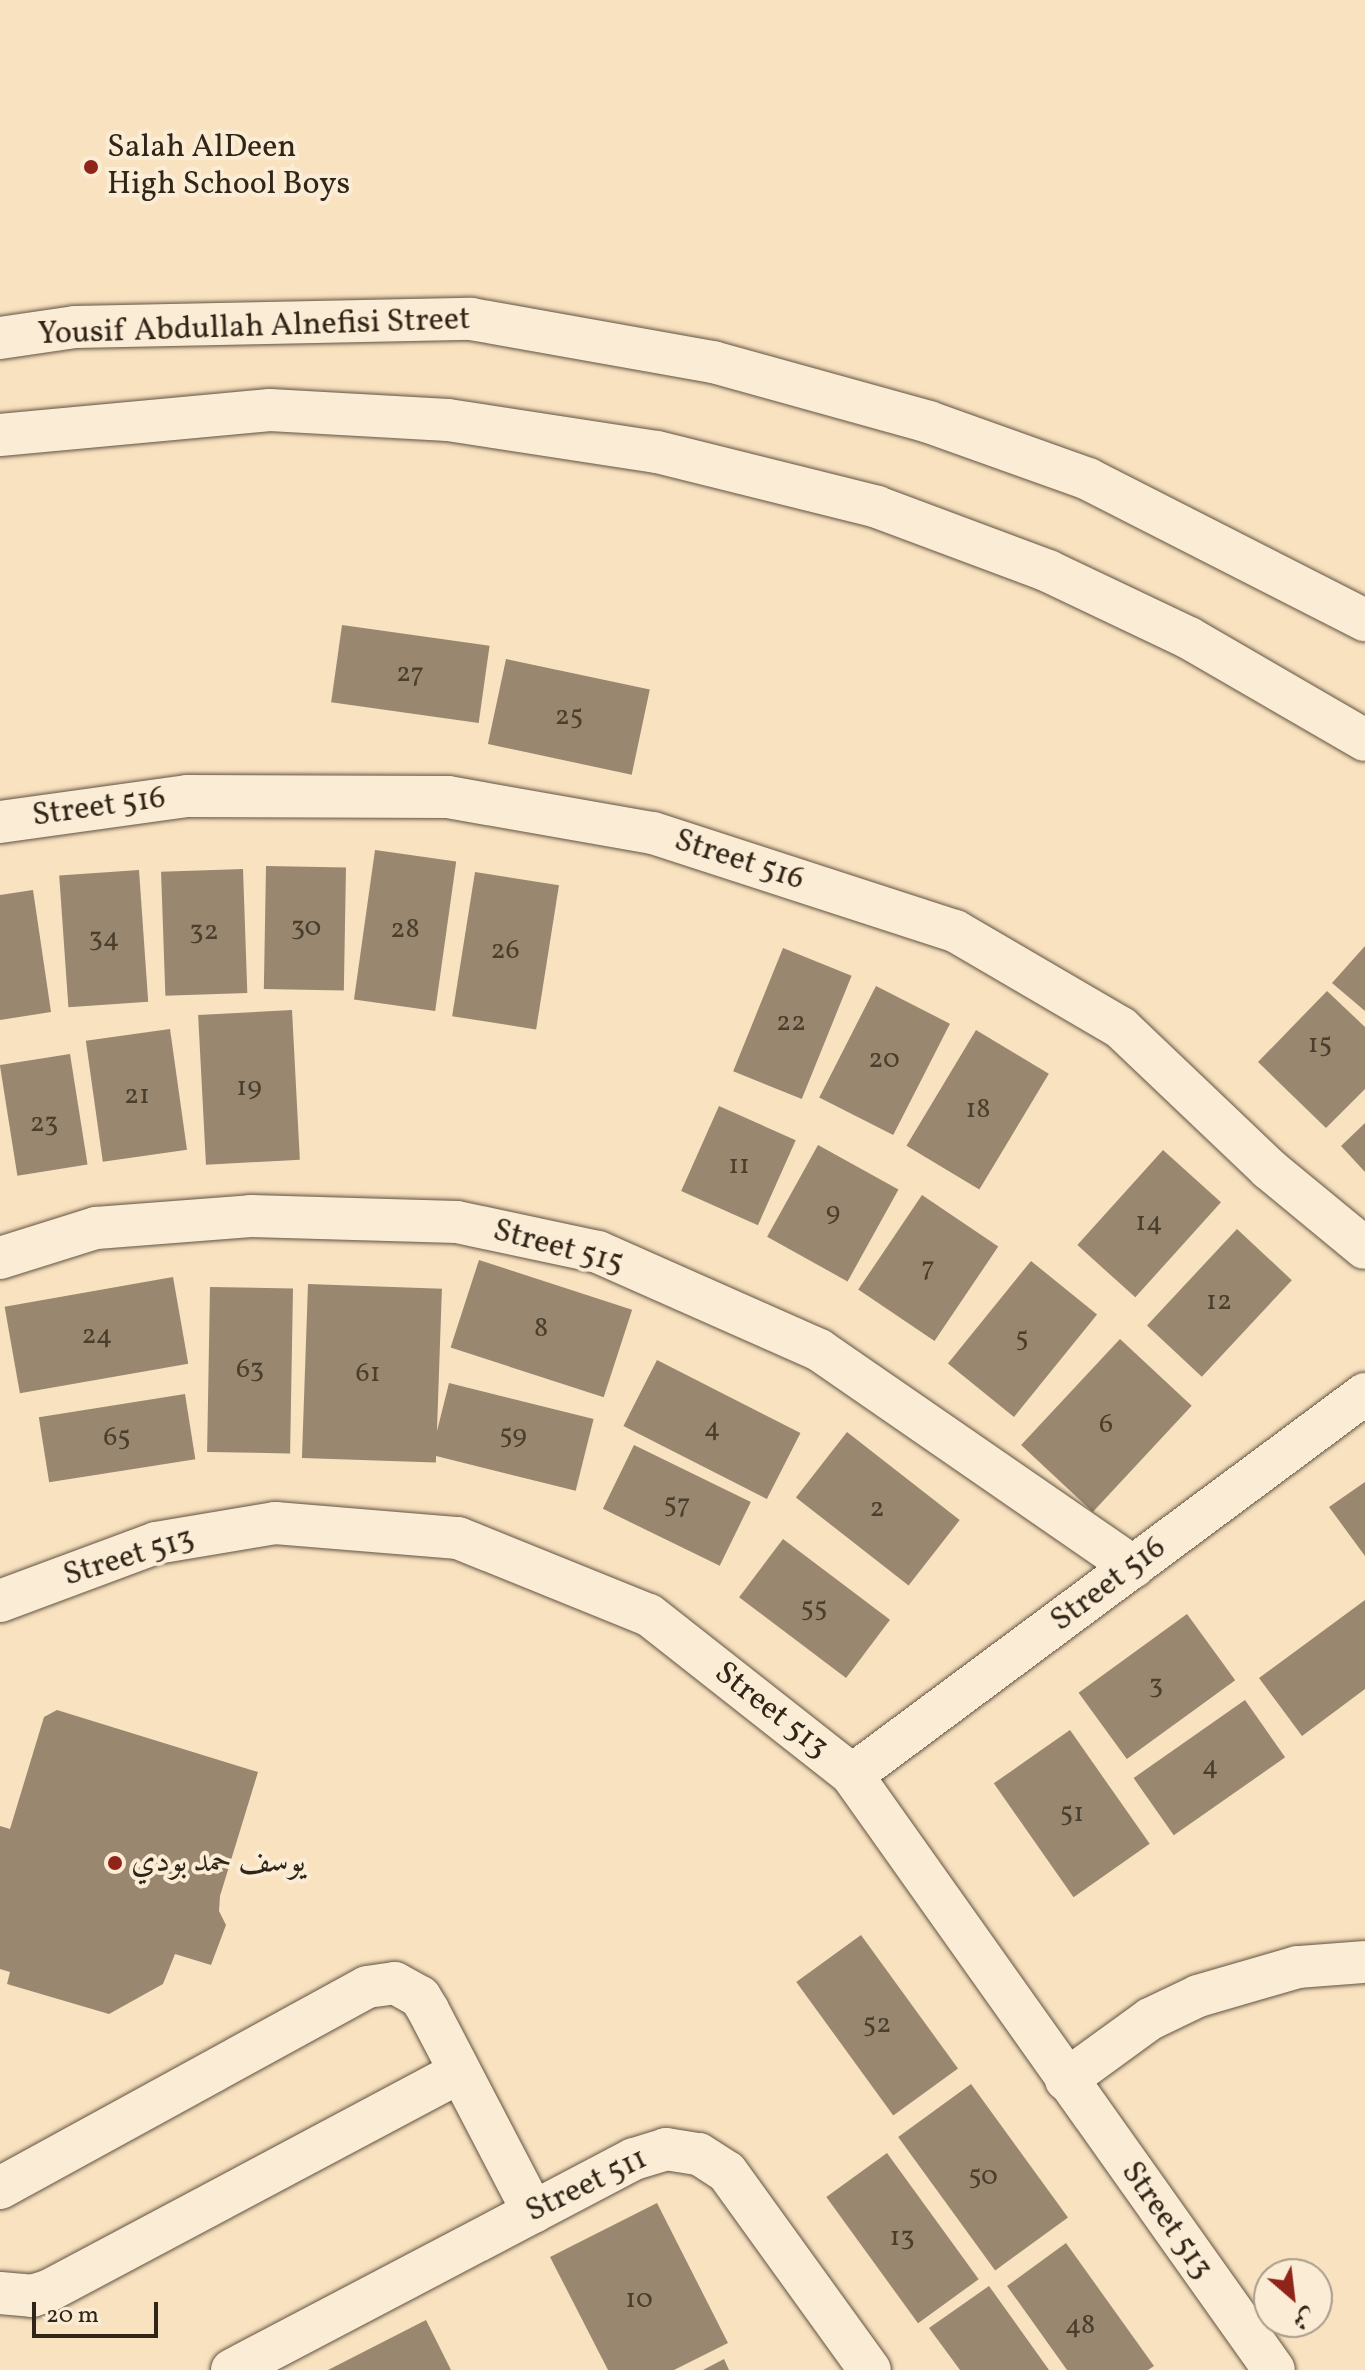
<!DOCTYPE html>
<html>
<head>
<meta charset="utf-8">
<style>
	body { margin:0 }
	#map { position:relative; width:1365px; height:2370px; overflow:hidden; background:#f9e2c0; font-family:Vollkorn,Amiri,serif }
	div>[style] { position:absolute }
	.building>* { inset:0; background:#99876f; transform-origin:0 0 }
	.roads { filter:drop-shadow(0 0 2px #625441) drop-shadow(0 0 2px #625441) }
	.minor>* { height:42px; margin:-21px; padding:0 21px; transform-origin:21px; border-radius:21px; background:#fbecd6 }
	.dots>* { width:22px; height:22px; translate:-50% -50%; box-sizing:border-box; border:4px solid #fbecd6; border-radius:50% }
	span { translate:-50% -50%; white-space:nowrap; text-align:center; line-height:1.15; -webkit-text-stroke:8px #fbecd6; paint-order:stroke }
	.number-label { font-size:28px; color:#4a3e2d }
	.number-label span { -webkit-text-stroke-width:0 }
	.poi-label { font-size:32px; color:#302517 }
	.left { translate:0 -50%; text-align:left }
	.street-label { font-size:32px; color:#302517 }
	.north { position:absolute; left:1253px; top:2258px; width:80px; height:80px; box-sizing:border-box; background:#fbecd6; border:2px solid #aa9c8a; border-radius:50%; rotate:152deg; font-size:22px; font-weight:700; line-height:32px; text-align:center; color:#302517 }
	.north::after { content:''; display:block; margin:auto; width:28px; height:36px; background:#8f2418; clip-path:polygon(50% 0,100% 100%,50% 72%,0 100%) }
	.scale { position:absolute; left:32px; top:2302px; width:126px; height:36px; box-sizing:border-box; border:4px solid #302517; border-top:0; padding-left:10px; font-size:24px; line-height:28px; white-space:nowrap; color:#302517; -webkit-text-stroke:6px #fbecd6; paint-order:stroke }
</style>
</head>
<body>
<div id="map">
	<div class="building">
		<div style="left:342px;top:625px;width:149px;height:78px;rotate:8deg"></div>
		<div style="left:506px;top:659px;width:147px;height:87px;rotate:12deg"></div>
		<div style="left:375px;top:850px;width:82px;height:151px;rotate:8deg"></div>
		<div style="left:266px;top:866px;width:80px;height:123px;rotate:1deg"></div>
		<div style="left:243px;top:869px;width:124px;height:82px;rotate:88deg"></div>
		<div style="left:139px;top:870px;width:132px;height:80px;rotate:86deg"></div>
		<div style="left:475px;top:872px;width:85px;height:146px;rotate:9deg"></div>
		<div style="clip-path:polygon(33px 890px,51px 1012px,0 1020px,0 895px)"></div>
		<div style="clip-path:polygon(1365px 946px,1365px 1011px,1332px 983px)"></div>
		<div style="left:783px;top:948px;width:74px;height:133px;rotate:22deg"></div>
		<div style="left:876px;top:986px;width:83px;height:125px;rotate:27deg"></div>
		<div style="clip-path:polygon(1327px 991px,1365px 1027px,1365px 1089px,1326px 1128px,1258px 1062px)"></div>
		<div style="left:292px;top:1010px;width:150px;height:94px;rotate:87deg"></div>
		<div style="left:170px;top:1029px;width:122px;height:85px;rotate:82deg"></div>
		<div style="left:976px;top:1030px;width:85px;height:135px;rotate:31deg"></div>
		<div style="left:70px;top:1054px;width:112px;height:71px;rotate:81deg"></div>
		<div style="left:719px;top:1106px;width:84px;height:93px;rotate:24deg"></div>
		<div style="clip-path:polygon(1365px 1123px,1365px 1172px,1341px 1146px)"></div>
		<div style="left:818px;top:1145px;width:92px;height:105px;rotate:29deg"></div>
		<div style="left:1163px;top:1150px;width:78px;height:128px;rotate:42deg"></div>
		<div style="left:922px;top:1195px;width:92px;height:114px;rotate:34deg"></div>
		<div style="left:1237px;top:1229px;width:75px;height:132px;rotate:43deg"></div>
		<div style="left:479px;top:1260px;width:161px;height:92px;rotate:18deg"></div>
		<div style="left:1031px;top:1261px;width:85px;height:132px;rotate:39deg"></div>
		<div style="left:173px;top:1277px;width:88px;height:171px;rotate:80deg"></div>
		<div style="left:308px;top:1284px;width:134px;height:174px;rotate:2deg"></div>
		<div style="left:210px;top:1287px;width:83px;height:165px;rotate:1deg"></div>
		<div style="left:1120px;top:1339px;width:98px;height:145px;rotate:43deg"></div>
		<div style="left:657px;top:1360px;width:161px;height:74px;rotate:27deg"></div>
		<div style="left:449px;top:1383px;width:149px;height:74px;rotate:14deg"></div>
		<div style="left:185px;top:1394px;width:66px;height:148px;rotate:81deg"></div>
		<div style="left:847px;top:1432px;width:143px;height:83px;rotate:38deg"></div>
		<div style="left:634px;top:1445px;width:130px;height:71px;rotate:26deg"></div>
		<div style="clip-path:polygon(1365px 1482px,1365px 1556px,1329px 1507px)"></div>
		<div style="left:783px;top:1539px;width:134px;height:73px;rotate:37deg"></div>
		<div style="clip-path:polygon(1365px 1600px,1365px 1689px,1302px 1736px,1259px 1678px)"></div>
		<div style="left:1187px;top:1614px;width:82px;height:134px;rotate:54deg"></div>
		<div style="left:1245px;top:1700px;width:70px;height:136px;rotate:55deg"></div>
		<div style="clip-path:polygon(57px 1710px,258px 1772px,220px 1896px,219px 1911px,226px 1925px,211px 1965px,175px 1954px,163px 1984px,109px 2014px,7px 1984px,10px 1972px,0 1969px,0 1826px,10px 1829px,44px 1717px)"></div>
		<div style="left:1070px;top:1730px;width:139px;height:93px;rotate:55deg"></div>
		<div style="left:861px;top:1935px;width:165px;height:80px;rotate:54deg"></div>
		<div style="left:971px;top:2084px;width:165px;height:90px;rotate:54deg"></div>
		<div style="left:887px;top:2153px;width:156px;height:75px;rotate:54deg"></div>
		<div style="clip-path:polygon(657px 2203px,728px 2343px,674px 2370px,608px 2370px,550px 2257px)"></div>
		<div style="clip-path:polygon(1066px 2243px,1154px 2366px,1148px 2370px,1067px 2370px,1007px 2286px)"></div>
		<div style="clip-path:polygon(989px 2286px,1049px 2370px,960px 2370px,929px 2328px)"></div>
		<div style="clip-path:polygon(426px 2320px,451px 2370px,328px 2370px)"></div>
		<div style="clip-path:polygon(724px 2359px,729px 2370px,703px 2370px)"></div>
	</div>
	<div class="roads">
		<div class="minor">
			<div style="left:0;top:338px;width:76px;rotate:-8.3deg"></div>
			<div style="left:75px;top:327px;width:396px;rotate:-1.2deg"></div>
			<div style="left:471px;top:319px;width:246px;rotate:10.1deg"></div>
			<div style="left:713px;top:362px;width:224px;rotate:15.5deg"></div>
			<div style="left:929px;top:422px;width:169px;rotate:19.7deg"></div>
			<div style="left:1088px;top:479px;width:311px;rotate:27deg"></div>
			<div style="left:0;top:435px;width:271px;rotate:-5.3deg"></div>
			<div style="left:270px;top:410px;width:178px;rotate:3.2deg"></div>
			<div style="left:448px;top:420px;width:211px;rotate:8.7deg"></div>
			<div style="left:657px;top:452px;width:227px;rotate:14deg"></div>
			<div style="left:877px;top:507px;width:183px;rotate:20.5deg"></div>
			<div style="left:1048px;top:571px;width:156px;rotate:25.4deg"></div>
			<div style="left:1189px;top:638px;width:203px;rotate:30.1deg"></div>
			<div style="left:0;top:822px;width:189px;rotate:-7.9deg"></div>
			<div style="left:187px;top:796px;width:261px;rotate:0.2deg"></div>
			<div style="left:448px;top:797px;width:208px;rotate:10deg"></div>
			<div style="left:653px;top:833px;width:318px;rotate:18deg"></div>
			<div style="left:955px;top:931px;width:192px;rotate:30.3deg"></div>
			<div style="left:1121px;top:1028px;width:204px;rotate:43.6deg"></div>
			<div style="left:1269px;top:1169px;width:124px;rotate:39.5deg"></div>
			<div style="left:0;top:1258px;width:101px;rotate:-17.4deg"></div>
			<div style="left:96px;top:1228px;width:155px;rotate:-4.4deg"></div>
			<div style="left:251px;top:1216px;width:206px;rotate:1.7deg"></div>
			<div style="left:457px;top:1222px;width:144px;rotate:12deg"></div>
			<div style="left:598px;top:1252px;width:242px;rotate:23.9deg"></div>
			<div style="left:819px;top:1350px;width:382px;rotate:34.6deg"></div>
			<div style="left:0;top:1601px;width:166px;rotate:-20.4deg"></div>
			<div style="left:156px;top:1543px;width:121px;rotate:-9.5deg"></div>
			<div style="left:275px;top:1523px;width:184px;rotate:4.7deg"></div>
			<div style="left:458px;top:1538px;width:206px;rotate:22deg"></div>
			<div style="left:649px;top:1615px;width:258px;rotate:38.2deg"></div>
			<div style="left:852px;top:1775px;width:729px;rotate:54.65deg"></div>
			<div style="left:852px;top:1775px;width:639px;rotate:-36.6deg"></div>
			<div style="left:1066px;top:2080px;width:104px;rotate:-36deg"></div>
			<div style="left:1150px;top:2019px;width:53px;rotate:-25.6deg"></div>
			<div style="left:1198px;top:1996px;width:104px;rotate:-16.2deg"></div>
			<div style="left:1298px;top:1967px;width:67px;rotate:-4.3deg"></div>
			<div style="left:0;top:2188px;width:418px;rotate:-28.7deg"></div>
			<div style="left:367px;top:1987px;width:28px;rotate:-8deg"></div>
			<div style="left:395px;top:1983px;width:29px;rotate:29deg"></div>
			<div style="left:420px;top:1997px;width:15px;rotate:58deg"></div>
			<div style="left:428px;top:2010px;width:228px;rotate:62.5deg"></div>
			<div style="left:0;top:2293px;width:32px;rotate:5deg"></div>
			<div style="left:32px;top:2296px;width:19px;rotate:-18deg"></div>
			<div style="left:50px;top:2290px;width:464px;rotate:-28deg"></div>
			<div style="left:232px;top:2370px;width:454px;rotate:-27.7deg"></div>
			<div style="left:634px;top:2159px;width:34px;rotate:-17deg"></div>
			<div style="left:666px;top:2149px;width:33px;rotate:9deg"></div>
			<div style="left:699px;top:2154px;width:33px;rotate:33deg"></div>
			<div style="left:727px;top:2172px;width:244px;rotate:54.2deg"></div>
		</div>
	</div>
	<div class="dots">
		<div style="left:91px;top:167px;background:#8f2418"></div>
		<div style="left:115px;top:1863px;background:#8f2418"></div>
	</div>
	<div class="number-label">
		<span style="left:410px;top:674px">27</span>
		<span style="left:569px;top:717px">25</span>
		<span style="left:306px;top:928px">30</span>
		<span style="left:405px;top:930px">28</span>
		<span style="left:204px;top:932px">32</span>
		<span style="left:104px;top:939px">34</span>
		<span style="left:505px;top:951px">26</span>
		<span style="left:791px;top:1023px">22</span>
		<span style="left:1320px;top:1045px">15</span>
		<span style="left:884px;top:1060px">20</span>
		<span style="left:249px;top:1088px">19</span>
		<span style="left:137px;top:1096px">21</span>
		<span style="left:978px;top:1110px">18</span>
		<span style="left:44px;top:1124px">23</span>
		<span style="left:739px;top:1166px">11</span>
		<span style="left:833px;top:1213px">9</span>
		<span style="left:1149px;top:1223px">14</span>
		<span style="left:928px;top:1268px">7</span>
		<span style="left:1219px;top:1302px">12</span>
		<span style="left:541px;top:1329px">8</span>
		<span style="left:97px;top:1336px">24</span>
		<span style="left:1022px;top:1339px">5</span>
		<span style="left:250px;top:1370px">63</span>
		<span style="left:368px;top:1374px">61</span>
		<span style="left:1106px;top:1425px">6</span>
		<span style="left:712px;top:1429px">4</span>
		<span style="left:513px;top:1436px">59</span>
		<span style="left:117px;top:1438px">65</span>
		<span style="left:677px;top:1505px">57</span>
		<span style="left:877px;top:1509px">2</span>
		<span style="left:814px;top:1609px">55</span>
		<span style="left:1156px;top:1686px">3</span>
		<span style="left:1210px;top:1767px">4</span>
		<span style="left:1072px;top:1814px">51</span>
		<span style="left:877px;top:2025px">52</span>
		<span style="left:983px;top:2177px">50</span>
		<span style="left:902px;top:2238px">13</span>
		<span style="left:639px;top:2300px">10</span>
		<span style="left:1080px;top:2326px">48</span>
	</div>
	<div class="poi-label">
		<span class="left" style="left:107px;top:167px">Salah AlDeen<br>High School Boys</span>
		<span class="left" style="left:131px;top:1863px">يوسف حمد بودي</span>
	</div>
	<div class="street-label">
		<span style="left:254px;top:328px;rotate:-2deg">Yousif Abdullah Alnefisi Street</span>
		<span style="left:99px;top:808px;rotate:-8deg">Street 516</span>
		<span style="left:739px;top:861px;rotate:18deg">Street 516</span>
		<span style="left:558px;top:1248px;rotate:15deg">Street 515</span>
		<span style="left:129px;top:1558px;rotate:-17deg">Street 513</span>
		<span style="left:1109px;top:1585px;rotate:-37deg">Street 516</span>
		<span style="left:771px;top:1711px;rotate:38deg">Street 513</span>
		<span style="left:587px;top:2186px;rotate:-26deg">Street 511</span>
		<span style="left:1166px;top:2221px;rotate:55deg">Street 513</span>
	</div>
	<div class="north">ش</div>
	<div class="scale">20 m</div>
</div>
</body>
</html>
